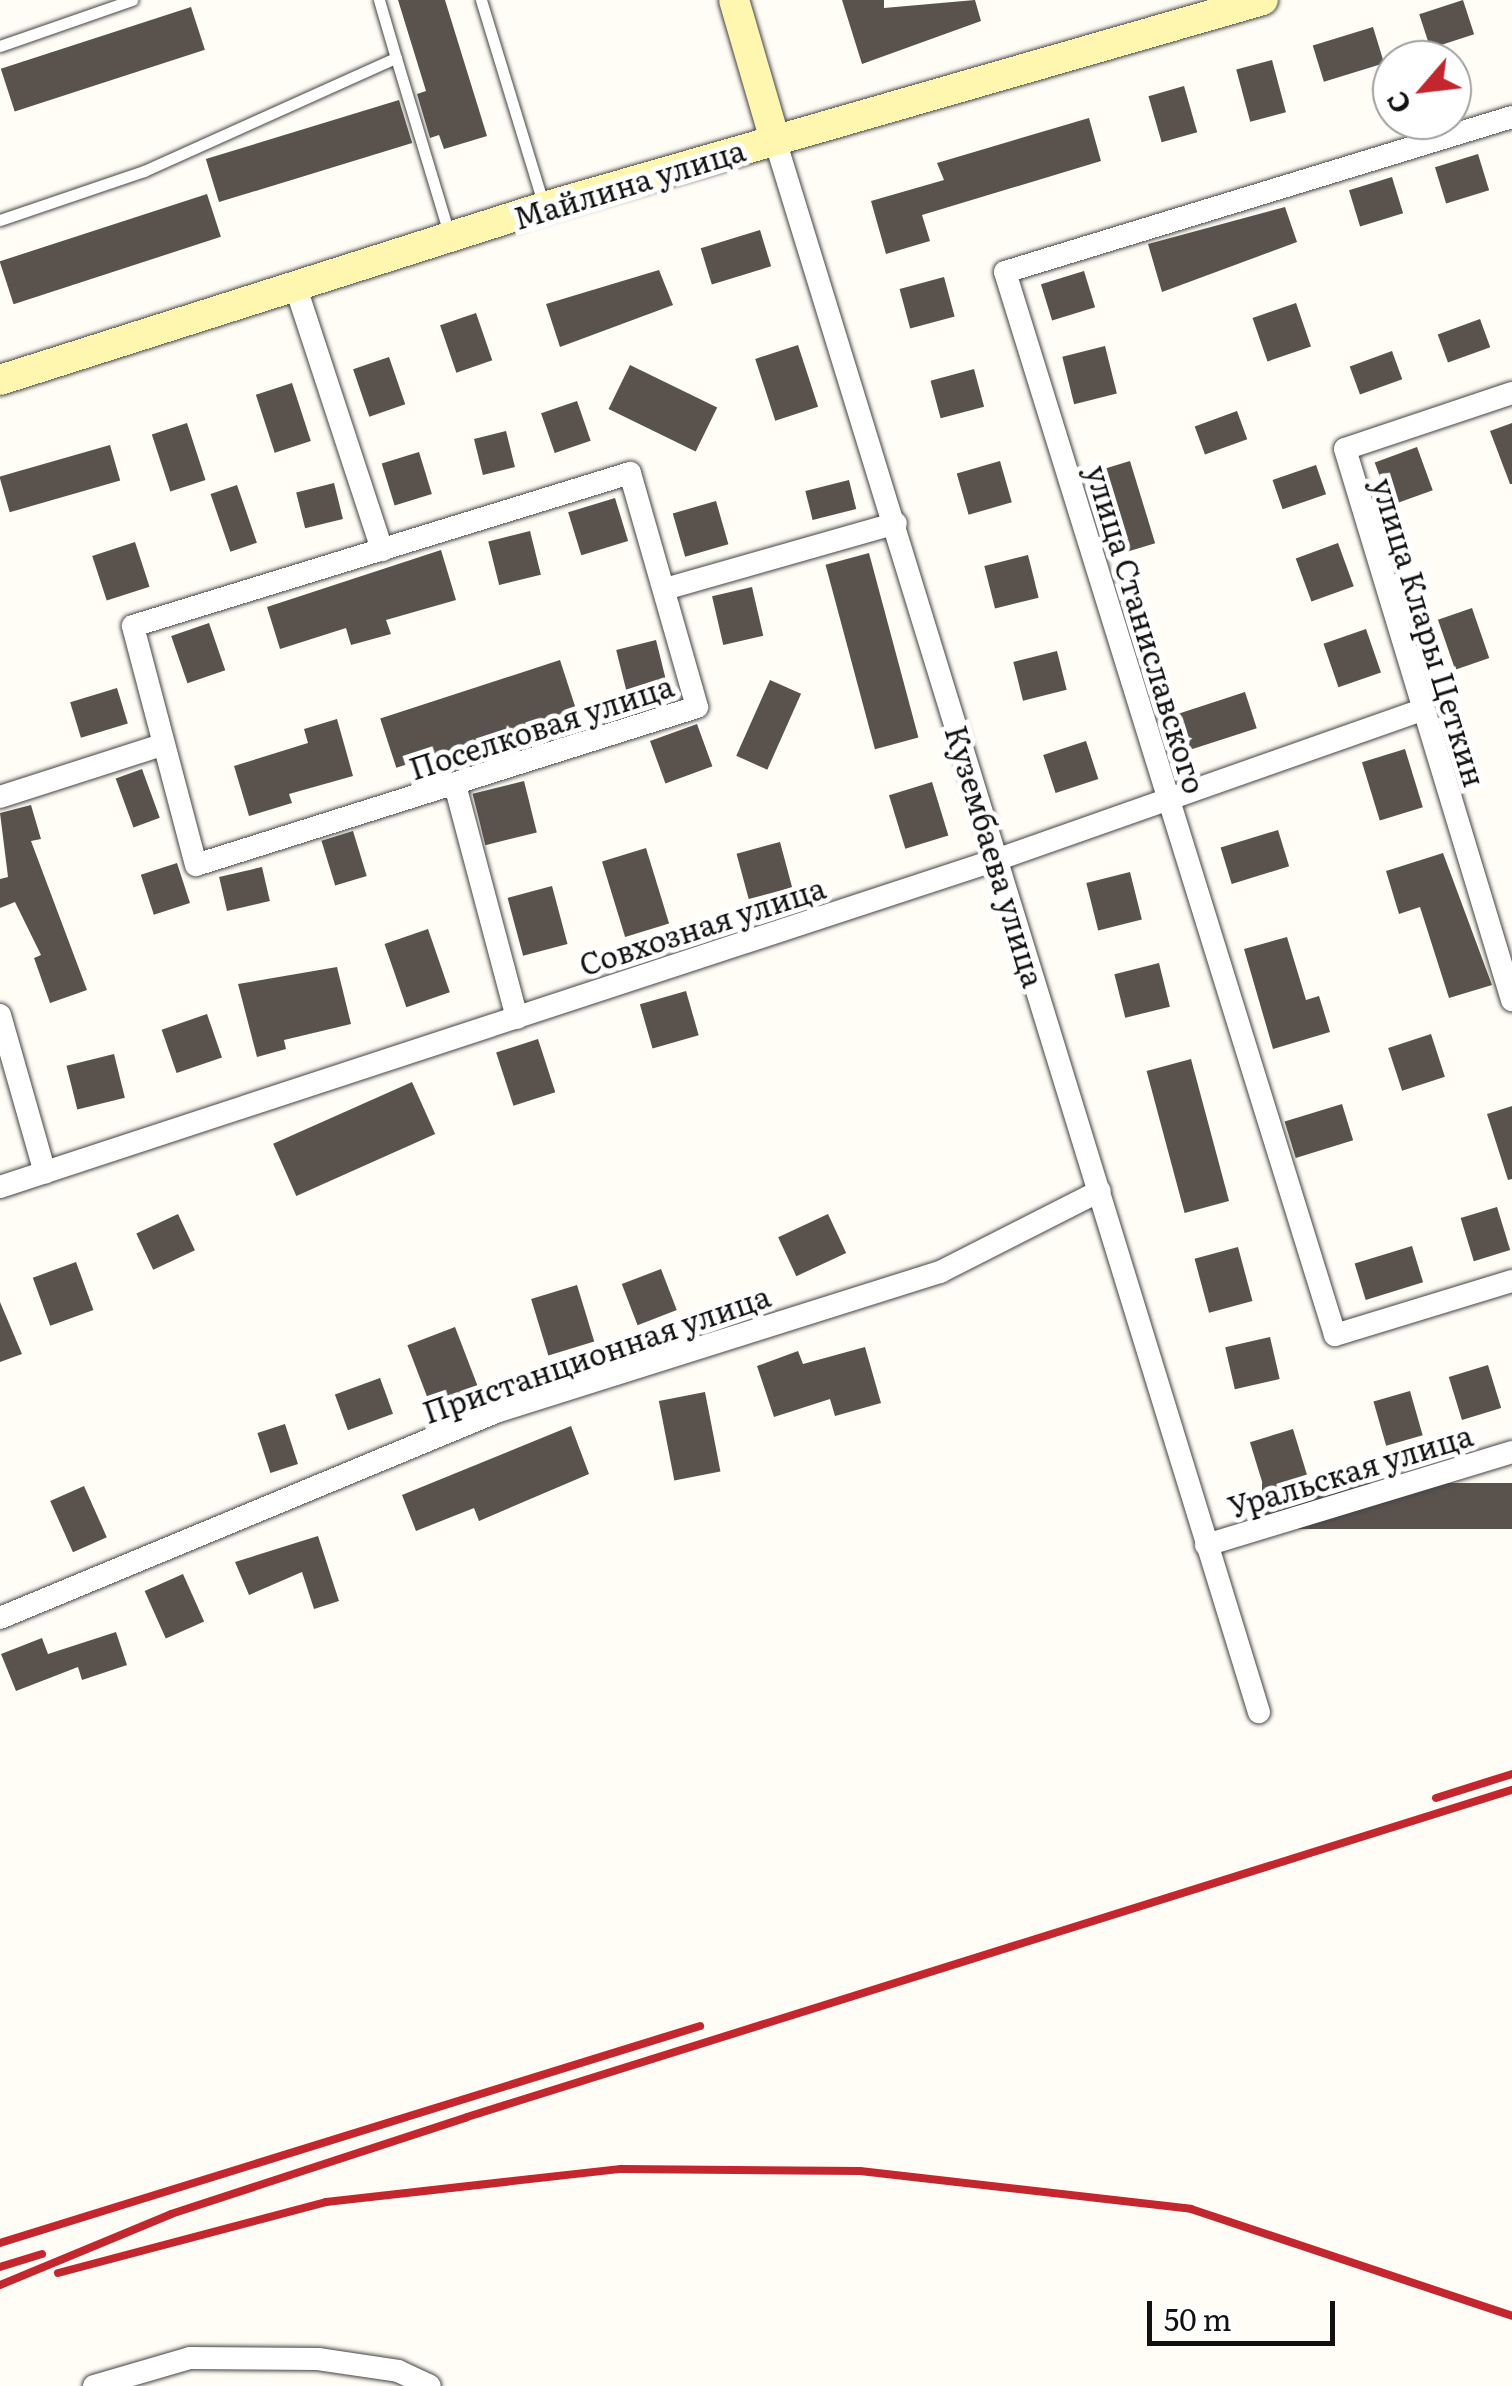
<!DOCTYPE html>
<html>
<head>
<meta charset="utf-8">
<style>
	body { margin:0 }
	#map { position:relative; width:1512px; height:2386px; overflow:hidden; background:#fffdf5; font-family:Literata,serif }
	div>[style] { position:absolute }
	.building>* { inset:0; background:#5a524d; transform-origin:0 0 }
	.roads { filter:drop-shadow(0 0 2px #444) drop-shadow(0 0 2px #444) }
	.lane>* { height:11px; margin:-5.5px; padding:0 5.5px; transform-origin:5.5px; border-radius:5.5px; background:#fff }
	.street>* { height:22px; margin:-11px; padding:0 11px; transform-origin:11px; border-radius:11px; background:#fff }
	.secondary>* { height:30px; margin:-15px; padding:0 15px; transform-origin:15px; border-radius:15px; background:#fff6b0 }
	.rail>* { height:8px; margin:-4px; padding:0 4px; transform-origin:4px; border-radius:4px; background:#c4262e }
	span { translate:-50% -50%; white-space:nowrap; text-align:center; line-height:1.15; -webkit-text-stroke:10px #fff; paint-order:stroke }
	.street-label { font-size:30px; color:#111 }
	.north { position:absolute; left:1372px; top:40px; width:100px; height:100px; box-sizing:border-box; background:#fff; border:2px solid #a0a0a0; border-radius:50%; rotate:242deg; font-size:28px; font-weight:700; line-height:40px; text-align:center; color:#111 }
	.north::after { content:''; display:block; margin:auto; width:35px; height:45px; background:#c4262e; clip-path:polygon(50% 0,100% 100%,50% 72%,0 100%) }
	.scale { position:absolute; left:1147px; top:2301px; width:188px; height:45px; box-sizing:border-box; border:5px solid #111; border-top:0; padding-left:12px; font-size:30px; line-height:35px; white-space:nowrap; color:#111; -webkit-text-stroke:8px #fff; paint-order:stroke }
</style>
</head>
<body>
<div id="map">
	<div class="building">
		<div style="clip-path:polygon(398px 0,445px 0,487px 136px,444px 149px,439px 135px,430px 138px,417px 94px,426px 91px)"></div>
		<div style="clip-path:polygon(842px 0,884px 0,884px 8px,975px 0,981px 21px,862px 64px)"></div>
		<div style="left:1463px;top:0;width:36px;height:46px;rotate:72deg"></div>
		<div style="left:191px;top:7px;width:45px;height:200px;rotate:72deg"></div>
		<div style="left:1373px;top:27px;width:38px;height:63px;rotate:73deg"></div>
		<div style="left:1272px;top:60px;width:54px;height:37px;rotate:75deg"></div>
		<div style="left:1184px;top:86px;width:48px;height:37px;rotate:74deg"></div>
		<div style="left:399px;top:100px;width:45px;height:202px;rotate:73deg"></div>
		<div style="clip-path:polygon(1089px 118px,1101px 161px,922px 215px,930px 241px,886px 254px,871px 201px,944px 180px,937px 163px)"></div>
		<div style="left:1478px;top:154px;width:38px;height:45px;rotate:73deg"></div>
		<div style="left:1392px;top:177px;width:38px;height:45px;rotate:73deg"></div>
		<div style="left:207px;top:194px;width:45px;height:218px;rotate:72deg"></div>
		<div style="clip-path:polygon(1285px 207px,1297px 242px,1162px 292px,1148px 244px)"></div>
		<div style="left:760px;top:230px;width:38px;height:62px;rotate:73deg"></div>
		<div style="clip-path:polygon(659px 270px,673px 305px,560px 347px,546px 304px)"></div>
		<div style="left:1084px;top:271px;width:38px;height:45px;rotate:73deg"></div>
		<div style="left:944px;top:277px;width:41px;height:46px;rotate:75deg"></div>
		<div style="left:1296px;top:303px;width:46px;height:46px;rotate:71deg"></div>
		<div style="left:476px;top:313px;width:50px;height:38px;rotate:71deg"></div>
		<div style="left:1480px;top:319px;width:30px;height:45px;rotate:70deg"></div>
		<div style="left:798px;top:345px;width:65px;height:45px;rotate:72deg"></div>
		<div style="left:1105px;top:346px;width:49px;height:44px;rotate:76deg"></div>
		<div style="left:1392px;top:351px;width:30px;height:45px;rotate:70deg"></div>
		<div style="left:389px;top:357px;width:50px;height:38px;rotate:71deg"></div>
		<div style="left:630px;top:365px;width:97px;height:49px;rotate:26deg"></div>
		<div style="left:974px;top:369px;width:39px;height:45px;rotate:75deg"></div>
		<div style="left:292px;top:383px;width:61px;height:38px;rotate:72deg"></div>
		<div style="left:577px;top:401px;width:42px;height:38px;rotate:71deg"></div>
		<div style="left:1237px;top:411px;width:30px;height:45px;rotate:70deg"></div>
		<div style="left:187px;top:423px;width:60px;height:37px;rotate:72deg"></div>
		<div style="clip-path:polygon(1512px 423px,1512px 484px,1510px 484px,1490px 431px)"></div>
		<div style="left:506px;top:431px;width:37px;height:33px;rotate:76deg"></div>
		<div style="left:110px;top:445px;width:37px;height:115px;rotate:74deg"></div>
		<div style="left:1417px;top:447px;width:46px;height:45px;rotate:70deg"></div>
		<div style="left:419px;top:452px;width:44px;height:39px;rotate:73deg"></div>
		<div style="left:1000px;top:461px;width:43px;height:45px;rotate:74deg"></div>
		<div style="left:1130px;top:461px;width:86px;height:37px;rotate:73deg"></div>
		<div style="left:1316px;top:465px;width:31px;height:46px;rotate:71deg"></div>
		<div style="left:849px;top:480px;width:30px;height:45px;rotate:76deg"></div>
		<div style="left:334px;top:483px;width:37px;height:39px;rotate:76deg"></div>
		<div style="left:237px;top:485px;width:61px;height:28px;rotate:71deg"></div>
		<div style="left:615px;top:498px;width:45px;height:49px;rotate:73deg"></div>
		<div style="left:716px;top:501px;width:45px;height:45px;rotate:74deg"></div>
		<div style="left:530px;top:531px;width:45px;height:43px;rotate:76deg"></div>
		<div style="left:135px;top:542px;width:47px;height:45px;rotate:72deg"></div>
		<div style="left:1338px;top:543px;width:46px;height:45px;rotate:70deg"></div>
		<div style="clip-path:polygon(441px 550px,456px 600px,386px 620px,391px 634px,351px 645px,346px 628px,280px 649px,267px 607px)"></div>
		<div style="left:869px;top:553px;width:191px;height:45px;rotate:75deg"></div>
		<div style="left:1028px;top:555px;width:44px;height:45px;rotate:76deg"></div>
		<div style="left:752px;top:587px;width:50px;height:41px;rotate:77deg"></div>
		<div style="left:1472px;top:608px;width:53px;height:36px;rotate:71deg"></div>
		<div style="left:209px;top:623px;width:50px;height:40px;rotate:71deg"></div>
		<div style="left:1366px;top:629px;width:46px;height:45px;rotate:71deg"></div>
		<div style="left:656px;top:640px;width:53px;height:41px;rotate:76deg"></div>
		<div style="left:1057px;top:651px;width:40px;height:45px;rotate:76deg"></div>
		<div style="left:560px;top:660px;width:52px;height:189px;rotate:72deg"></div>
		<div style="left:770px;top:680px;width:34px;height:83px;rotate:24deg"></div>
		<div style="left:117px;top:688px;width:37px;height:49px;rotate:73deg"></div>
		<div style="left:1245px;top:692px;width:38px;height:70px;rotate:72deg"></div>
		<div style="clip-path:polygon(337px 719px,353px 776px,289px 794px,292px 803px,249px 816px,234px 766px,308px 743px,304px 729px)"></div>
		<div style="left:697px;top:724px;width:45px;height:50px;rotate:70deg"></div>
		<div style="left:1086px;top:741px;width:40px;height:45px;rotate:72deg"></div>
		<div style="left:1405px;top:749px;width:61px;height:45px;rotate:73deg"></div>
		<div style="left:142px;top:769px;width:52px;height:28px;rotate:70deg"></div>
		<div style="left:524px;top:781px;width:53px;height:53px;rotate:76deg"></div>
		<div style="left:932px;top:782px;width:56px;height:45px;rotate:73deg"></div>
		<div style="clip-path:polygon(31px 805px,41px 839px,31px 841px,87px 990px,50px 1003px,34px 958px,41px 955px,15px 902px,0 908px,0 879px,8px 877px,0 813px)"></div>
		<div style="left:1278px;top:830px;width:38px;height:60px;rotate:73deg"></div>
		<div style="left:353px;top:831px;width:47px;height:33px;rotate:73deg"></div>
		<div style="left:780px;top:842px;width:47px;height:45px;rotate:75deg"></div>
		<div style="left:646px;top:848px;width:79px;height:46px;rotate:73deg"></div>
		<div style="clip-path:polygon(1443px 853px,1492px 985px,1449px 998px,1420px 907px,1399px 914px,1386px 871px)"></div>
		<div style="left:177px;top:863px;width:42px;height:38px;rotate:72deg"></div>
		<div style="left:262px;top:867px;width:35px;height:44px;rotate:77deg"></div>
		<div style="left:1130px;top:872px;width:49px;height:45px;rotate:76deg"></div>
		<div style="left:552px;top:886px;width:60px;height:46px;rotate:75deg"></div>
		<div style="left:428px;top:929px;width:67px;height:46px;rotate:71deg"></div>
		<div style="clip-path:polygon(1287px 937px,1306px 1000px,1319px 996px,1330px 1032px,1273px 1049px,1244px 949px)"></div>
		<div style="left:1159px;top:963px;width:45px;height:46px;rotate:76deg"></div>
		<div style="clip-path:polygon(337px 967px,351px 1024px,284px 1040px,286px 1049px,257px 1057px,238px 984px)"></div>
		<div style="left:686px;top:991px;width:46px;height:48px;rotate:74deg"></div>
		<div style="left:207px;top:1014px;width:46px;height:48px;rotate:71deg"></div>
		<div style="left:1431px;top:1034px;width:45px;height:45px;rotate:72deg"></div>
		<div style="left:538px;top:1039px;width:56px;height:44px;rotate:72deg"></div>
		<div style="left:114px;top:1054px;width:45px;height:49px;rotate:76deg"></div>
		<div style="left:1191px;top:1059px;width:147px;height:46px;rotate:75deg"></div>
		<div style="left:412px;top:1082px;width:57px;height:152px;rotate:66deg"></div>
		<div style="left:1342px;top:1104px;width:38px;height:60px;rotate:73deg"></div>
		<div style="clip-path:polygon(1512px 1106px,1512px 1179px,1508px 1180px,1487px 1114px)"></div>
		<div style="left:1497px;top:1207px;width:45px;height:38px;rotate:73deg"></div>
		<div style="left:178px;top:1214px;width:40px;height:46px;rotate:65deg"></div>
		<div style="left:828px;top:1214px;width:43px;height:55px;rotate:65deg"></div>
		<div style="left:1412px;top:1246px;width:38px;height:60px;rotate:73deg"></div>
		<div style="left:1238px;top:1247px;width:56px;height:45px;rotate:75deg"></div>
		<div style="left:76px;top:1262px;width:51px;height:46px;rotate:70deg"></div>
		<div style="left:661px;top:1269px;width:44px;height:42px;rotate:69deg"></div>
		<div style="left:577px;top:1285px;width:59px;height:48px;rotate:73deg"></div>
		<div style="clip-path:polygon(0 1302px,22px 1354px,0 1362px)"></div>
		<div style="left:455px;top:1327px;width:69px;height:51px;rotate:69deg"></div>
		<div style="left:1270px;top:1337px;width:43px;height:46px;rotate:77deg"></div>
		<div style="clip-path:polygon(865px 1347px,881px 1403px,835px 1416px,830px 1399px,774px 1417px,757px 1366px,798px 1351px,803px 1364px)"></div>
		<div style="left:1488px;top:1365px;width:45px;height:41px;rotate:73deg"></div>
		<div style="left:380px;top:1378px;width:38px;height:48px;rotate:70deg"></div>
		<div style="left:1410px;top:1391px;width:46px;height:38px;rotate:74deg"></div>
		<div style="left:705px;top:1392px;width:81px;height:47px;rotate:79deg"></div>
		<div style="left:285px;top:1424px;width:42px;height:29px;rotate:72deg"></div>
		<div style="clip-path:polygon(571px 1426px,589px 1474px,479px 1521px,474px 1508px,416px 1531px,402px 1495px)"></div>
		<div style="left:1293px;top:1429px;width:54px;height:45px;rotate:73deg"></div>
		<div style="left:1512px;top:1483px;width:46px;height:250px;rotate:90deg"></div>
		<div style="left:84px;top:1486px;width:56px;height:37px;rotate:66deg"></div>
		<div style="clip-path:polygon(318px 1536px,339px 1601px,314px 1609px,302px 1572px,249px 1595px,235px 1562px)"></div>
		<div style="left:183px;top:1574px;width:52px;height:42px;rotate:66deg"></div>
		<div style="clip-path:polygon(116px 1632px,127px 1665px,82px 1680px,78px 1667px,16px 1691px,1px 1654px,42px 1638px,48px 1654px)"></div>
	</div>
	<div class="roads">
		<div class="lane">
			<div style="left:379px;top:0;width:60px;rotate:73.7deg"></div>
			<div style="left:481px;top:0;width:212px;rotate:73deg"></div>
			<div style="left:0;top:46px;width:140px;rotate:-19.2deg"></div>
			<div style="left:0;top:220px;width:152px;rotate:-18.8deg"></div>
			<div style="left:144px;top:171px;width:276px;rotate:-24.2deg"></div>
			<div style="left:396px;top:58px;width:187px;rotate:73.2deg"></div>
		</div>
		<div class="street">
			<div style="left:1512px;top:117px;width:530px;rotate:163deg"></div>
			<div style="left:1005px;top:272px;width:1113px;rotate:72.75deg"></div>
			<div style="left:1335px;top:1335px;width:185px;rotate:-17deg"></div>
			<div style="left:775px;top:140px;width:1645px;rotate:72.89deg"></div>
			<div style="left:296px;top:288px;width:276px;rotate:71.8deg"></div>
			<div style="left:1512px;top:393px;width:176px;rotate:161.5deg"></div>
			<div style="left:1345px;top:449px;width:576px;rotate:73.14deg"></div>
			<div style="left:630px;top:473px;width:243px;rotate:74deg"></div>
			<div style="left:697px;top:707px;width:525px;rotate:162.5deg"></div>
			<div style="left:196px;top:865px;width:247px;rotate:-104.8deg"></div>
			<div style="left:133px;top:626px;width:520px;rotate:-17.11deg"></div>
			<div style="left:665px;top:589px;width:240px;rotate:-15.9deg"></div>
			<div style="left:455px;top:785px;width:241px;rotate:75.1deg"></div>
			<div style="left:0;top:797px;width:167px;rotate:-17.8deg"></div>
			<div style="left:0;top:1015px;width:164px;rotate:74.1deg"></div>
			<div style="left:0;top:1187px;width:1048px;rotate:-18.18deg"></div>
			<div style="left:996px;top:860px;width:449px;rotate:-19.4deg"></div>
			<div style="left:1206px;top:1545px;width:320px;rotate:-16.9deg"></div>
			<div style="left:0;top:1618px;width:537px;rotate:-22.55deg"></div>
			<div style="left:496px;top:1412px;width:466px;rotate:-17.5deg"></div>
			<div style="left:940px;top:1272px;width:179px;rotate:-26.9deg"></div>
			<div style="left:94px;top:2386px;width:100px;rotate:-16.3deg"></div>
			<div style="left:190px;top:2358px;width:128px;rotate:0.4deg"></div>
			<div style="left:318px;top:2359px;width:81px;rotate:8.5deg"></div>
			<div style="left:398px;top:2371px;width:35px;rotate:25deg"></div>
		</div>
		<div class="secondary">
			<div style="left:734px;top:0;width:146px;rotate:73.7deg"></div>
			<div style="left:0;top:380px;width:571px;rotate:-17.64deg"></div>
			<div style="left:544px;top:207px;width:748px;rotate:-16.06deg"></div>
		</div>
	</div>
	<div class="rail">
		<div style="left:1436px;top:1798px;width:80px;rotate:-17.5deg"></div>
		<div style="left:0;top:2243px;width:733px;rotate:-17.22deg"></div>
		<div style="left:0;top:2267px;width:44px;rotate:-17.2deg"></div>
		<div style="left:58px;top:2273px;width:277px;rotate:-14.8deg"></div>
		<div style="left:326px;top:2202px;width:297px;rotate:-6.4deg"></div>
		<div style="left:621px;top:2169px;width:239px;rotate:0.5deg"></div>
		<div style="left:860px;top:2171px;width:333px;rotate:6.5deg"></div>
		<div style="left:1191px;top:2209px;width:338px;rotate:18.4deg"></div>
		<div style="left:0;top:2285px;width:185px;rotate:-22.5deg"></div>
		<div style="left:171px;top:2214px;width:311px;rotate:-18.1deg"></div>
		<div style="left:467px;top:2117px;width:1095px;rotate:-17.38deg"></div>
	</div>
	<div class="street-label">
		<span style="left:629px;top:183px;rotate:-17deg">Майлина улица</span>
		<span style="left:1147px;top:629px;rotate:73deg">улица Станиславского</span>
		<span style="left:1430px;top:632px;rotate:73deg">улица Клары Цеткин</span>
		<span style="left:541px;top:726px;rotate:-18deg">Поселковая улица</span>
		<span style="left:996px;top:856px;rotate:73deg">Кузембаева улица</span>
		<span style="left:702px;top:925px;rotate:-18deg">Совхозная улица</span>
		<span style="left:596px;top:1353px;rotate:-19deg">Пристанционная улица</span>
		<span style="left:1350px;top:1470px;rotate:-17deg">Уральская улица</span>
	</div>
	<div class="north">С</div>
	<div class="scale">50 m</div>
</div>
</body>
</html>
